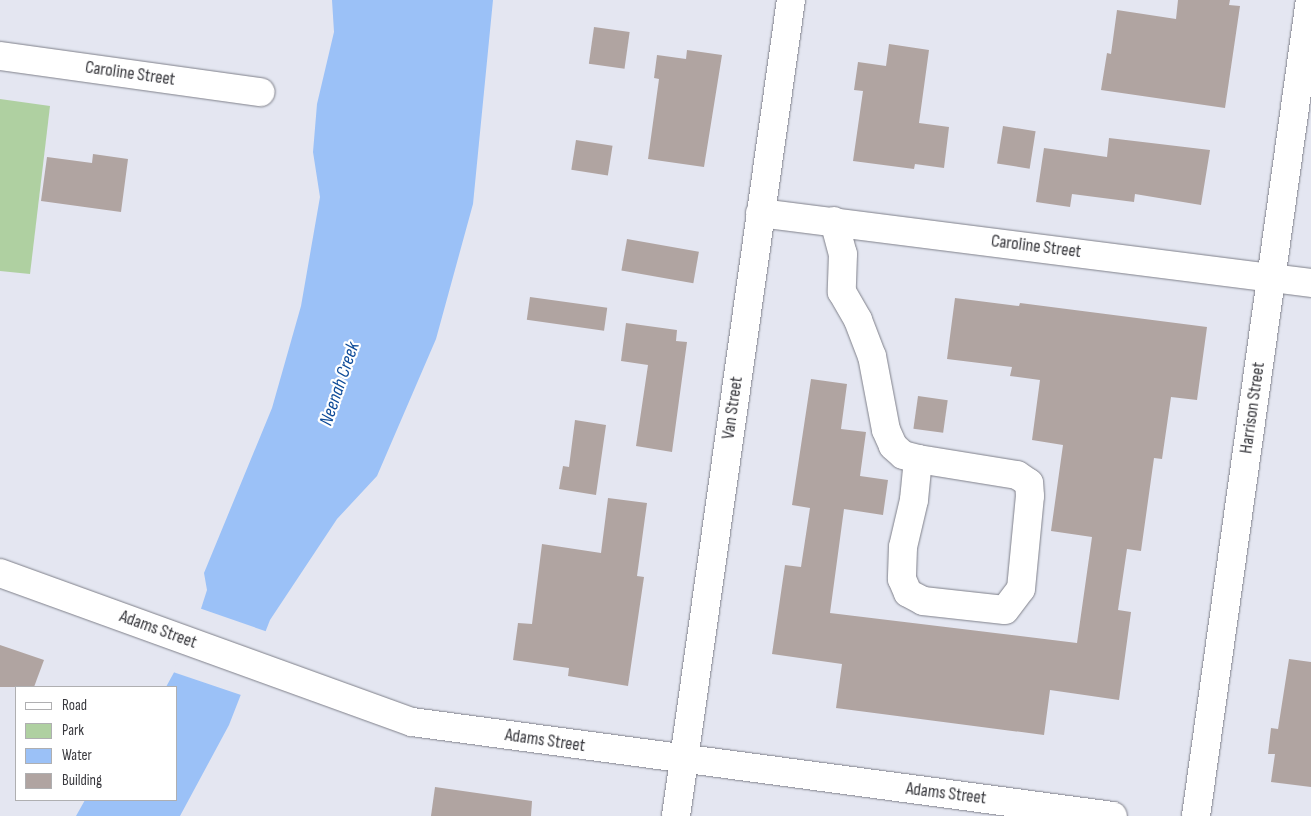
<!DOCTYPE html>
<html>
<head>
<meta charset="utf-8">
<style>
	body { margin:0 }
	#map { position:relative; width:1311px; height:816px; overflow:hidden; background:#e4e6f1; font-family:"Sofia Sans Condensed",sans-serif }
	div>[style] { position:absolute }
	.green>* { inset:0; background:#afd0a1 }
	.water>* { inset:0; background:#9bc1f7 }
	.pier>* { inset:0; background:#e4e6f1 }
	.building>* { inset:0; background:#b0a4a1; transform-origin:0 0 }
	.roads { filter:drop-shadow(0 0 1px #7f808a) drop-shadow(0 0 1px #7f808a) }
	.minor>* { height:28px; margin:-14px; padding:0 14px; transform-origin:14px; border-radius:14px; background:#fff }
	span { translate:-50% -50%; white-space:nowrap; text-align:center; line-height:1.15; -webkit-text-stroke:4.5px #fff; paint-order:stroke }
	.street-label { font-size:18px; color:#38383d }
	.water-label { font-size:19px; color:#0e4b98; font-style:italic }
	.legend { position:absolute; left:15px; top:686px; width:162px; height:115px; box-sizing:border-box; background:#fff; border:1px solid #afafb1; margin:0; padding:6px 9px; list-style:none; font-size:15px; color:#38383d }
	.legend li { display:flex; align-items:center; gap:10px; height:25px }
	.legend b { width:25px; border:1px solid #afafb1 }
</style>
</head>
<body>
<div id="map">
	<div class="green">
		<div style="clip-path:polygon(0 99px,50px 106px,30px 274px,0 271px)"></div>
	</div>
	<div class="water">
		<div style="clip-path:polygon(332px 0,493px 0,473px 204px,436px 339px,377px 476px,337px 519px,270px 620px,229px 725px,180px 816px,76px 816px,85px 800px,176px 800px,176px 687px,166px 687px,190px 643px,207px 590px,204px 573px,272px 408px,301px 306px,320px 197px,313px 152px,317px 104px,334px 32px)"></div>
	</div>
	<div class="pier">
		<div style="clip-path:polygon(199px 608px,268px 632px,244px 696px,173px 672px,187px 642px)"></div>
	</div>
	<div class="building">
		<div style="clip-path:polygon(1178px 0,1230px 0,1229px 5px,1240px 6px,1225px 108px,1101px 90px,1107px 53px,1111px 54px,1117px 10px,1176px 19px)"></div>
		<div style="left:594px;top:27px;width:36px;height:37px;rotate:8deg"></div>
		<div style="clip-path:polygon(889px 44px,929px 50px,919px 123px,949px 127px,944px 168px,915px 164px,914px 169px,853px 161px,863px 91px,854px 90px,858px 62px,886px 66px)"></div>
		<div style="clip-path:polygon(687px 50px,722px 55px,704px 167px,648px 159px,659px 79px,654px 78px,657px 55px,686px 59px)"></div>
		<div style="left:1003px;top:126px;width:33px;height:38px;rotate:9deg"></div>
		<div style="clip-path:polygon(1109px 138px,1210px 150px,1201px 205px,1135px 194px,1134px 202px,1072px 194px,1070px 207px,1036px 202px,1044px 148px,1107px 157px)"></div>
		<div style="left:576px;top:140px;width:37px;height:30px;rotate:9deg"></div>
		<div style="clip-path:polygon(93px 154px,128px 159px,121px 212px,41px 201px,47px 157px,92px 163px)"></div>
		<div style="left:627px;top:239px;width:73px;height:32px;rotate:10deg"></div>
		<div style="left:530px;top:297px;width:78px;height:23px;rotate:8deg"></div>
		<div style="clip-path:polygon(955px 298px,1019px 306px,1020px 303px,1207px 327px,1197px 400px,1171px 397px,1162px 459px,1154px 458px,1141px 551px,1127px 549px,1118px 610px,1131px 612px,1119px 700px,1050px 690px,1044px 735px,836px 708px,842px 664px,772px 654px,785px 565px,801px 567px,810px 508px,792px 505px,811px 379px,847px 384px,841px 429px,866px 432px,860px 476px,888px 480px,883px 515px,844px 509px,830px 613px,1077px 643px,1092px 537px,1051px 531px,1063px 445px,1032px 440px,1040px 380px,1010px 376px,1012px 367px,947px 359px)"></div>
		<div style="clip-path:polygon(626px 323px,677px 330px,676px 341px,687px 342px,672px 452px,636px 446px,648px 365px,621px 361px)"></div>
		<div style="left:918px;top:396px;width:30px;height:33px;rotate:8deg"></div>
		<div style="clip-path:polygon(575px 420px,606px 425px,596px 495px,559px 489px,563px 466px,569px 467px)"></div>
		<div style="clip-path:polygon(608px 498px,647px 503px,637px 576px,644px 577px,628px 686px,568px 676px,569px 668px,513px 660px,518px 623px,532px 624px,542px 544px,601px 553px)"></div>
		<div style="clip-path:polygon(0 645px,44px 660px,34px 687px,0 687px)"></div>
		<div style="clip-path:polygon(1289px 659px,1311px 662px,1311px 787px,1271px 782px,1275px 754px,1268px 754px,1271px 728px,1278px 729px)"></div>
		<div style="clip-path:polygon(435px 787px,532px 801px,531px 816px,431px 816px)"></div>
	</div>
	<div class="roads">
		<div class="minor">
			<div style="left:0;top:56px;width:263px;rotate:7.9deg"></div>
			<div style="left:760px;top:213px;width:555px;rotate:7.24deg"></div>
			<div style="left:834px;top:221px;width:34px;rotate:75deg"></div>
			<div style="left:843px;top:254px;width:38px;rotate:92deg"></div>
			<div style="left:842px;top:292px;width:32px;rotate:60deg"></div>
			<div style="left:858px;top:320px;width:39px;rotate:69deg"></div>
			<div style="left:872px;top:356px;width:75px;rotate:79.3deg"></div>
			<div style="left:886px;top:430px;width:17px;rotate:66deg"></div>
			<div style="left:893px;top:446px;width:13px;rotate:42deg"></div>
			<div style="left:903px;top:455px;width:16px;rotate:15deg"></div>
			<div style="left:918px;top:459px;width:41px;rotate:95.6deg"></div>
			<div style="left:914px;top:500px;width:48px;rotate:103.2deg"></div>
			<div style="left:903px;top:547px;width:32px;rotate:92deg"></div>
			<div style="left:902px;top:579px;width:15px;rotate:67deg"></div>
			<div style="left:908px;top:593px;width:17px;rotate:28deg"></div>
			<div style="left:923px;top:601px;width:82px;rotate:6.3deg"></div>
			<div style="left:1005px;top:610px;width:26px;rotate:-53deg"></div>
			<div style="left:1021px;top:589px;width:93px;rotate:-84.5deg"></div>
			<div style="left:1030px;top:496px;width:13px;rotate:-94deg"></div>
			<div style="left:1029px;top:483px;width:14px;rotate:-146deg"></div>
			<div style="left:1017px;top:475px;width:100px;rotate:-170.8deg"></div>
			<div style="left:0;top:573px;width:438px;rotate:19.9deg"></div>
			<div style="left:412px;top:722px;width:707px;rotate:7.64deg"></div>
			<div style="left:676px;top:816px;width:824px;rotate:-81.98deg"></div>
			<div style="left:1196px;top:816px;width:824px;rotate:-82.05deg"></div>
		</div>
	</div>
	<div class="street-label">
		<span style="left:130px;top:74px;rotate:8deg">Caroline Street</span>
		<span style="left:1036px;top:247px;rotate:7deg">Caroline Street</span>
		<span style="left:733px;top:408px;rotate:-82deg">Van Street</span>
		<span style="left:1253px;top:408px;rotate:-82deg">Harrison Street</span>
		<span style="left:158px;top:630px;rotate:20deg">Adams Street</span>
		<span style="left:545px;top:741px;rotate:8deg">Adams Street</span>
		<span style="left:946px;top:794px;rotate:7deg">Adams Street</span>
	</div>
	<div class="water-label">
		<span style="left:340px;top:384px;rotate:-71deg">Neenah Creek</span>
	</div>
	<ul class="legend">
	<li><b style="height:6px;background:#fff"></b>Road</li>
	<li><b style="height:14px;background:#afd0a1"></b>Park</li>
	<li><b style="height:14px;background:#9bc1f7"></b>Water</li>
	<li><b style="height:14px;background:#b0a4a1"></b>Building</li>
	</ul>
</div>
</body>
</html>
